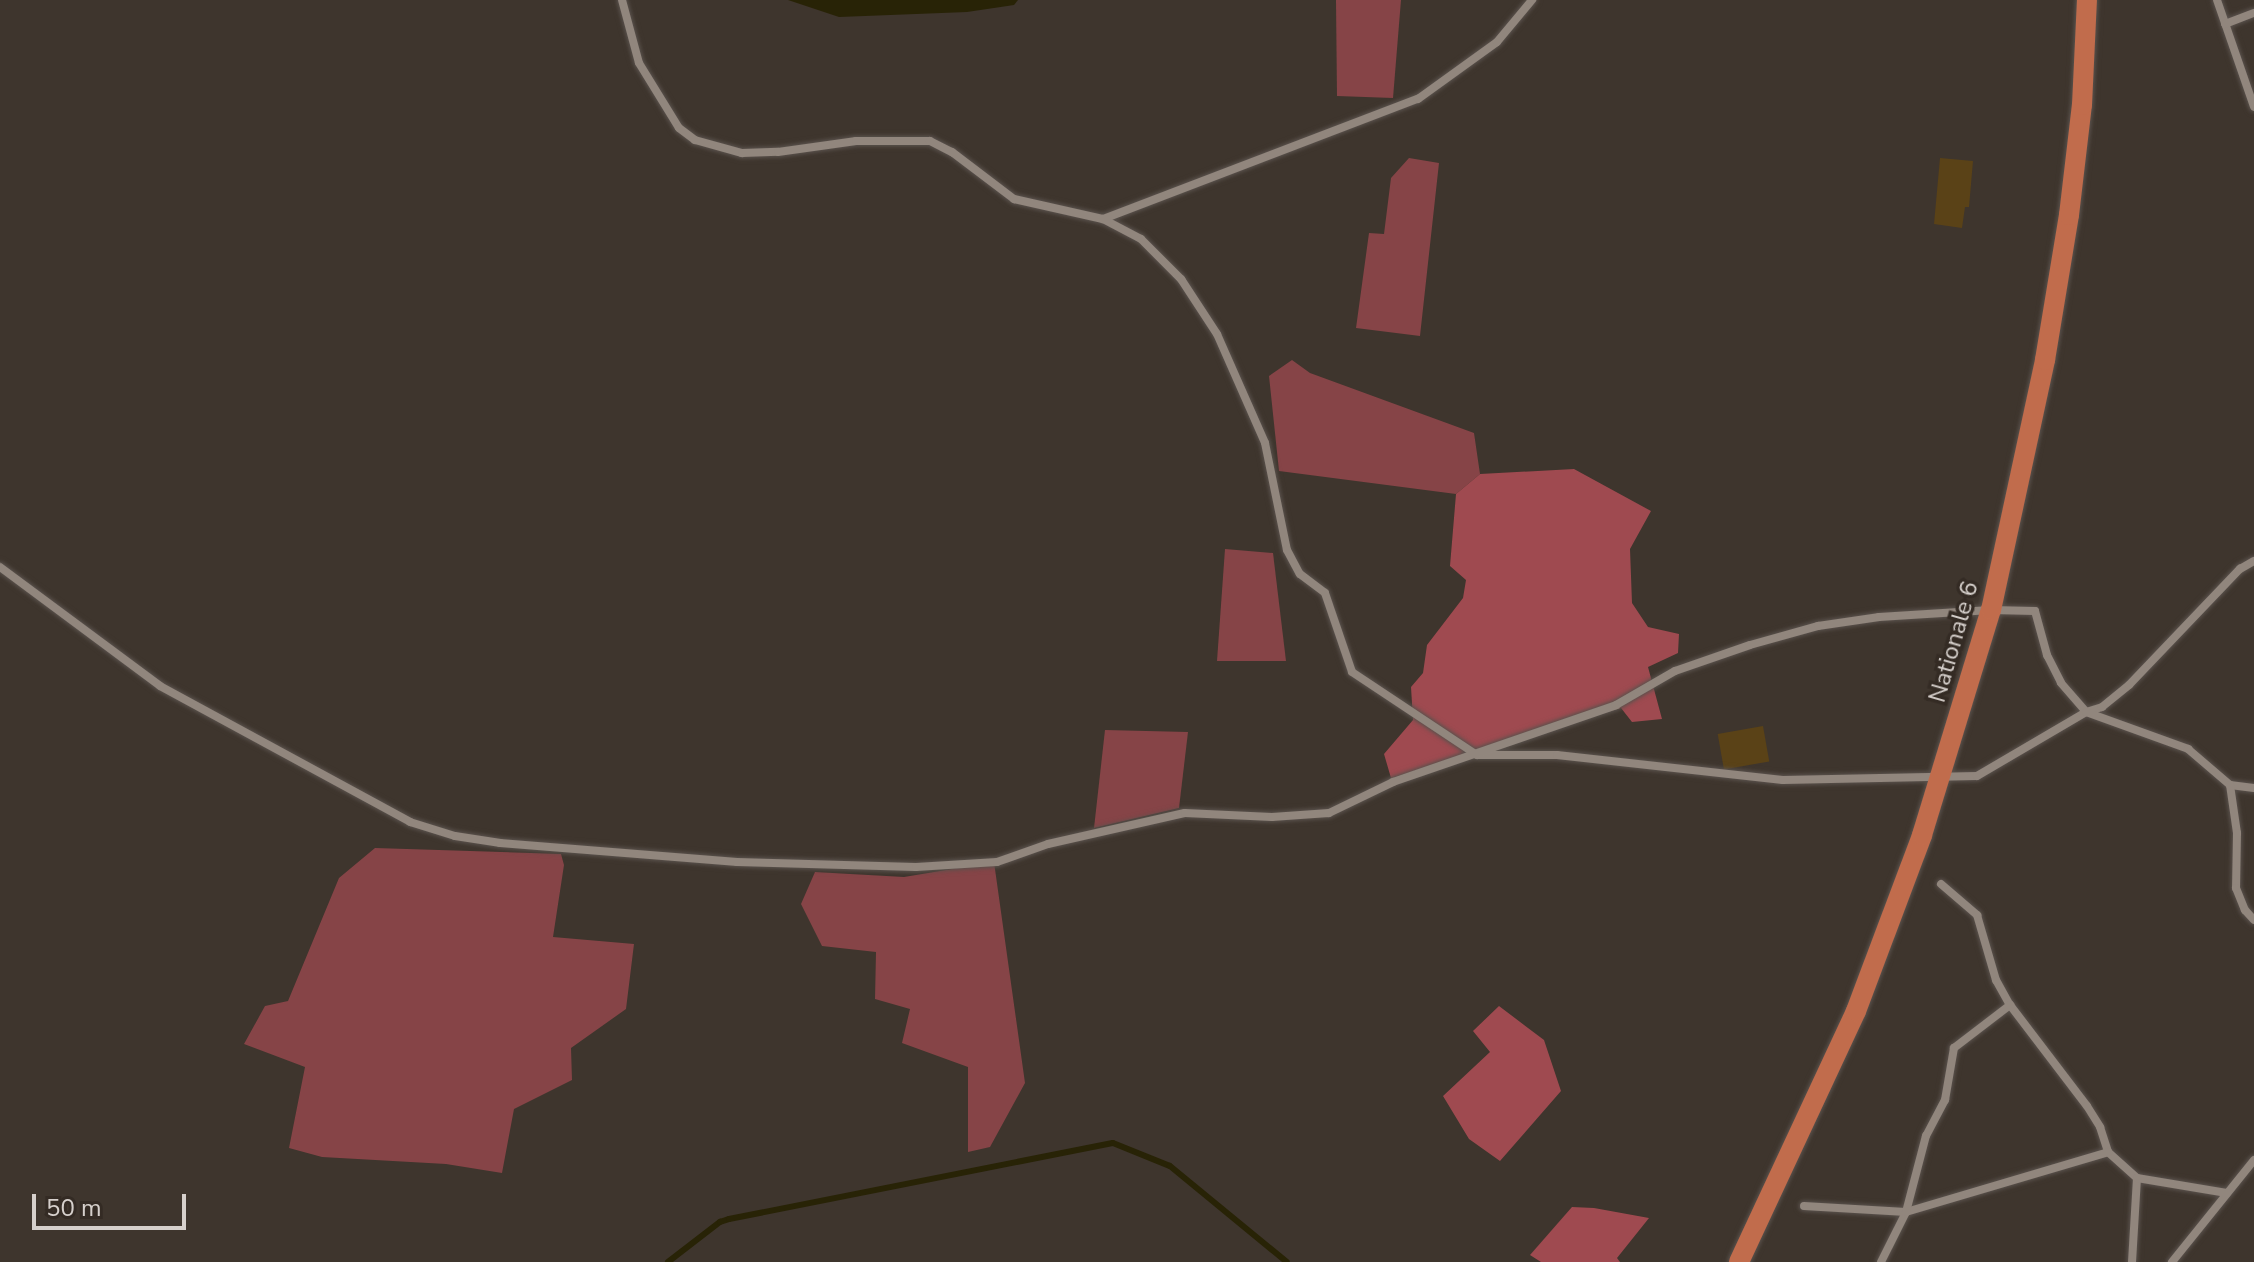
<!DOCTYPE html>
<html>
<head>
<meta charset="utf-8">
<style>
	body { margin:0 }
	#map { position:relative; width:2254px; height:1262px; overflow:hidden; background:#3e352d; font-family:"Nunito Sans",sans-serif }
	div>[style] { position:absolute }
	.green>* { inset:0; background:#864447 }
	.forest>* { inset:0; background:#9f4a50 }
	.water>* { inset:0; background:#282306 }
	.stream>* { height:6px; margin:-3px; padding:0 3px; transform-origin:3px; border-radius:3px; background:#282306 }
	.building>* { inset:0; background:#5a4217; transform-origin:0 0 }
	.roads { filter:drop-shadow(0 0 2px #5a524d) drop-shadow(0 0 2px #5a524d) }
	.minor>* { height:8px; margin:-4px; padding:0 4px; transform-origin:4px; border-radius:4px; background:#91867d }
	.primary>* { height:20px; margin:-10px; padding:0 10px; transform-origin:10px; border-radius:10px; background:#c16c4c }
	span { translate:-50% -50%; white-space:nowrap; text-align:center; line-height:1.15; -webkit-text-stroke:7px #342b24; paint-order:stroke }
	.street-label { font-size:24px; color:#d6d0cc }
	.scale { position:absolute; left:32px; top:1194px; width:154px; height:36px; box-sizing:border-box; border:4px solid #d6d0cc; border-top:0; padding-left:10px; font-size:24px; line-height:28px; white-space:nowrap; color:#d6d0cc; -webkit-text-stroke:6px #342b24; paint-order:stroke }
</style>
</head>
<body>
<div id="map">
	<div class="green">
		<div style="clip-path:polygon(1336px 0,1401px 0,1393px 98px,1337px 96px)"></div>
		<div style="clip-path:polygon(1409px 158px,1439px 163px,1420px 336px,1356px 328px,1369px 233px,1384px 234px,1391px 178px)"></div>
		<div style="clip-path:polygon(1292px 360px,1310px 373px,1474px 433px,1480px 474px,1456px 494px,1279px 471px,1269px 376px)"></div>
		<div style="clip-path:polygon(1225px 549px,1273px 553px,1286px 661px,1217px 661px)"></div>
		<div style="clip-path:polygon(1105px 730px,1188px 732px,1179px 808px,1094px 828px)"></div>
		<div style="clip-path:polygon(375px 848px,561px 854px,564px 865px,553px 937px,634px 944px,626px 1009px,571px 1048px,572px 1080px,514px 1109px,502px 1173px,446px 1164px,322px 1157px,289px 1148px,305px 1067px,244px 1044px,265px 1006px,288px 1001px,339px 878px)"></div>
		<div style="clip-path:polygon(994px 862px,1025px 1083px,990px 1147px,968px 1152px,968px 1067px,902px 1043px,910px 1009px,875px 999px,876px 952px,822px 946px,801px 904px,815px 872px,904px 877px)"></div>
	</div>
	<div class="forest">
		<div style="clip-path:polygon(1574px 469px,1651px 511px,1630px 549px,1632px 603px,1648px 627px,1679px 634px,1678px 653px,1648px 667px,1662px 719px,1632px 722px,1621px 708px,1391px 778px,1384px 754px,1413px 720px,1411px 687px,1423px 673px,1427px 645px,1463px 598px,1466px 580px,1450px 566px,1456px 494px,1480px 474px)"></div>
		<div style="clip-path:polygon(1499px 1006px,1544px 1040px,1561px 1091px,1500px 1161px,1469px 1139px,1443px 1096px,1490px 1052px,1473px 1031px)"></div>
		<div style="clip-path:polygon(1572px 1207px,1594px 1208px,1649px 1218px,1617px 1258px,1620px 1262px,1541px 1262px,1530px 1255px)"></div>
	</div>
	<div class="water">
		<div style="clip-path:polygon(788px 0,1018px 0,1014px 5px,967px 12px,839px 17px)"></div>
	</div>
	<div class="stream">
		<div style="left:668px;top:1262px;width:66px;rotate:-37.6deg"></div>
		<div style="left:720px;top:1222px;width:9px;rotate:-18deg"></div>
		<div style="left:729px;top:1219px;width:391px;rotate:-11.2deg"></div>
		<div style="left:1113px;top:1143px;width:61px;rotate:22deg"></div>
		<div style="left:1170px;top:1166px;width:151px;rotate:39.4deg"></div>
	</div>
	<div class="building">
		<div style="clip-path:polygon(1940px 158px,1973px 161px,1969px 207px,1965px 207px,1962px 228px,1934px 224px)"></div>
		<div style="left:1763px;top:726px;width:36px;height:46px;rotate:80deg"></div>
	</div>
	<div class="roads">
		<div class="minor">
			<div style="left:622px;top:0;width:65px;rotate:74.9deg"></div>
			<div style="left:639px;top:63px;width:76px;rotate:58.4deg"></div>
			<div style="left:679px;top:128px;width:20px;rotate:37deg"></div>
			<div style="left:695px;top:140px;width:49px;rotate:15.5deg"></div>
			<div style="left:742px;top:153px;width:36px;rotate:-2deg"></div>
			<div style="left:778px;top:152px;width:79px;rotate:-8deg"></div>
			<div style="left:856px;top:141px;width:74px"></div>
			<div style="left:930px;top:141px;width:25px;rotate:27deg"></div>
			<div style="left:952px;top:152px;width:78px;rotate:37.2deg"></div>
			<div style="left:1014px;top:199px;width:91px;rotate:12.7deg"></div>
			<div style="left:1103px;top:219px;width:43px;rotate:27.8deg"></div>
			<div style="left:1141px;top:239px;width:57px;rotate:45deg"></div>
			<div style="left:1181px;top:279px;width:66px;rotate:56.8deg"></div>
			<div style="left:1217px;top:334px;width:119px;rotate:66.2deg"></div>
			<div style="left:1265px;top:443px;width:109px;rotate:78.4deg"></div>
			<div style="left:1287px;top:550px;width:27px;rotate:62deg"></div>
			<div style="left:1300px;top:574px;width:31px;rotate:37deg"></div>
			<div style="left:1325px;top:593px;width:83px;rotate:71.1deg"></div>
			<div style="left:1352px;top:672px;width:150px;rotate:33.6deg"></div>
			<div style="left:1477px;top:755px;width:80px"></div>
			<div style="left:1557px;top:755px;width:227px;rotate:6.3deg"></div>
			<div style="left:1783px;top:780px;width:194px;rotate:-1.2deg"></div>
			<div style="left:1977px;top:776px;width:126px;rotate:-30.4deg"></div>
			<div style="left:2086px;top:712px;width:17px;rotate:-17deg"></div>
			<div style="left:2102px;top:707px;width:35px;rotate:-39deg"></div>
			<div style="left:2129px;top:685px;width:161px;rotate:-46.3deg"></div>
			<div style="left:2240px;top:569px;width:16px;rotate:-30deg"></div>
			<div style="left:2217px;top:0;width:113px;rotate:70.9deg"></div>
			<div style="left:2225px;top:24px;width:31px;rotate:-21deg"></div>
			<div style="left:1103px;top:219px;width:337px;rotate:-20.9deg"></div>
			<div style="left:1418px;top:99px;width:97px;rotate:-35.8deg"></div>
			<div style="left:1497px;top:42px;width:55px;rotate:-50.2deg"></div>
			<div style="left:0;top:567px;width:199px;rotate:36.6deg"></div>
			<div style="left:160px;top:686px;width:285px;rotate:28.5deg"></div>
			<div style="left:410px;top:822px;width:47px;rotate:17.3deg"></div>
			<div style="left:455px;top:836px;width:46px;rotate:8.8deg"></div>
			<div style="left:500px;top:843px;width:238px;rotate:4.6deg"></div>
			<div style="left:737px;top:862px;width:179px;rotate:1.6deg"></div>
			<div style="left:916px;top:867px;width:81px;rotate:-3.5deg"></div>
			<div style="left:997px;top:862px;width:54px;rotate:-19.4deg"></div>
			<div style="left:1048px;top:844px;width:140px;rotate:-12.8deg"></div>
			<div style="left:1185px;top:813px;width:87px;rotate:2.6deg"></div>
			<div style="left:1272px;top:817px;width:57px;rotate:-4deg"></div>
			<div style="left:1329px;top:813px;width:71px;rotate:-25.8deg"></div>
			<div style="left:1393px;top:782px;width:236px;rotate:-19deg"></div>
			<div style="left:1616px;top:705px;width:68px;rotate:-30deg"></div>
			<div style="left:1675px;top:671px;width:79px;rotate:-19.1deg"></div>
			<div style="left:1750px;top:645px;width:71px;rotate:-15.6deg"></div>
			<div style="left:1818px;top:626px;width:62px;rotate:-8.4deg"></div>
			<div style="left:1879px;top:617px;width:112px;rotate:-3.6deg"></div>
			<div style="left:1991px;top:610px;width:44px;rotate:1.3deg"></div>
			<div style="left:2035px;top:611px;width:46px;rotate:74.7deg"></div>
			<div style="left:2047px;top:655px;width:31px;rotate:63deg"></div>
			<div style="left:2061px;top:683px;width:38px;rotate:49deg"></div>
			<div style="left:2086px;top:712px;width:109px;rotate:19.9deg"></div>
			<div style="left:2188px;top:749px;width:55px;rotate:40.6deg"></div>
			<div style="left:2230px;top:785px;width:24px;rotate:7deg"></div>
			<div style="left:2230px;top:785px;width:49px;rotate:81.7deg"></div>
			<div style="left:2237px;top:833px;width:55px;rotate:91deg"></div>
			<div style="left:2236px;top:888px;width:24px;rotate:68deg"></div>
			<div style="left:2245px;top:910px;width:13px;rotate:48deg"></div>
			<div style="left:1941px;top:884px;width:48px;rotate:40.7deg"></div>
			<div style="left:1977px;top:915px;width:68px;rotate:73.7deg"></div>
			<div style="left:1996px;top:980px;width:29px;rotate:61deg"></div>
			<div style="left:2010px;top:1005px;width:127px;rotate:52.7deg"></div>
			<div style="left:2087px;top:1106px;width:25px;rotate:58deg"></div>
			<div style="left:2100px;top:1127px;width:26px;rotate:72deg"></div>
			<div style="left:2108px;top:1152px;width:39px;rotate:42deg"></div>
			<div style="left:2137px;top:1178px;width:84px;rotate:93.4deg"></div>
			<div style="left:2137px;top:1178px;width:91px;rotate:9.5deg"></div>
			<div style="left:1804px;top:1206px;width:102px;rotate:3.4deg"></div>
			<div style="left:1906px;top:1212px;width:211px;rotate:-16.5deg"></div>
			<div style="left:1881px;top:1262px;width:56px;rotate:-63.4deg"></div>
			<div style="left:1906px;top:1212px;width:79px;rotate:-75.3deg"></div>
			<div style="left:1926px;top:1136px;width:41px;rotate:-62.2deg"></div>
			<div style="left:1945px;top:1100px;width:53px;rotate:-80.2deg"></div>
			<div style="left:1954px;top:1048px;width:71px;rotate:-37.5deg"></div>
			<div style="left:2172px;top:1262px;width:131px;rotate:-51.2deg"></div>
		</div>
		<div class="primary">
			<div style="left:1739px;top:1262px;width:277px;rotate:-65deg"></div>
			<div style="left:1856px;top:1011px;width:188px;rotate:-69.4deg"></div>
			<div style="left:1922px;top:835px;width:235px;rotate:-73deg"></div>
			<div style="left:1991px;top:610px;width:256px;rotate:-77.8deg"></div>
			<div style="left:2045px;top:360px;width:147px;rotate:-80.6deg"></div>
			<div style="left:2069px;top:215px;width:111px;rotate:-83.3deg"></div>
			<div style="left:2082px;top:105px;width:105px;rotate:-87.3deg"></div>
		</div>
	</div>
	<div class="street-label">
		<span style="left:1954px;top:642px;rotate:-74deg">Nationale 6</span>
	</div>
	<div class="scale">50 m</div>
</div>
</body>
</html>
